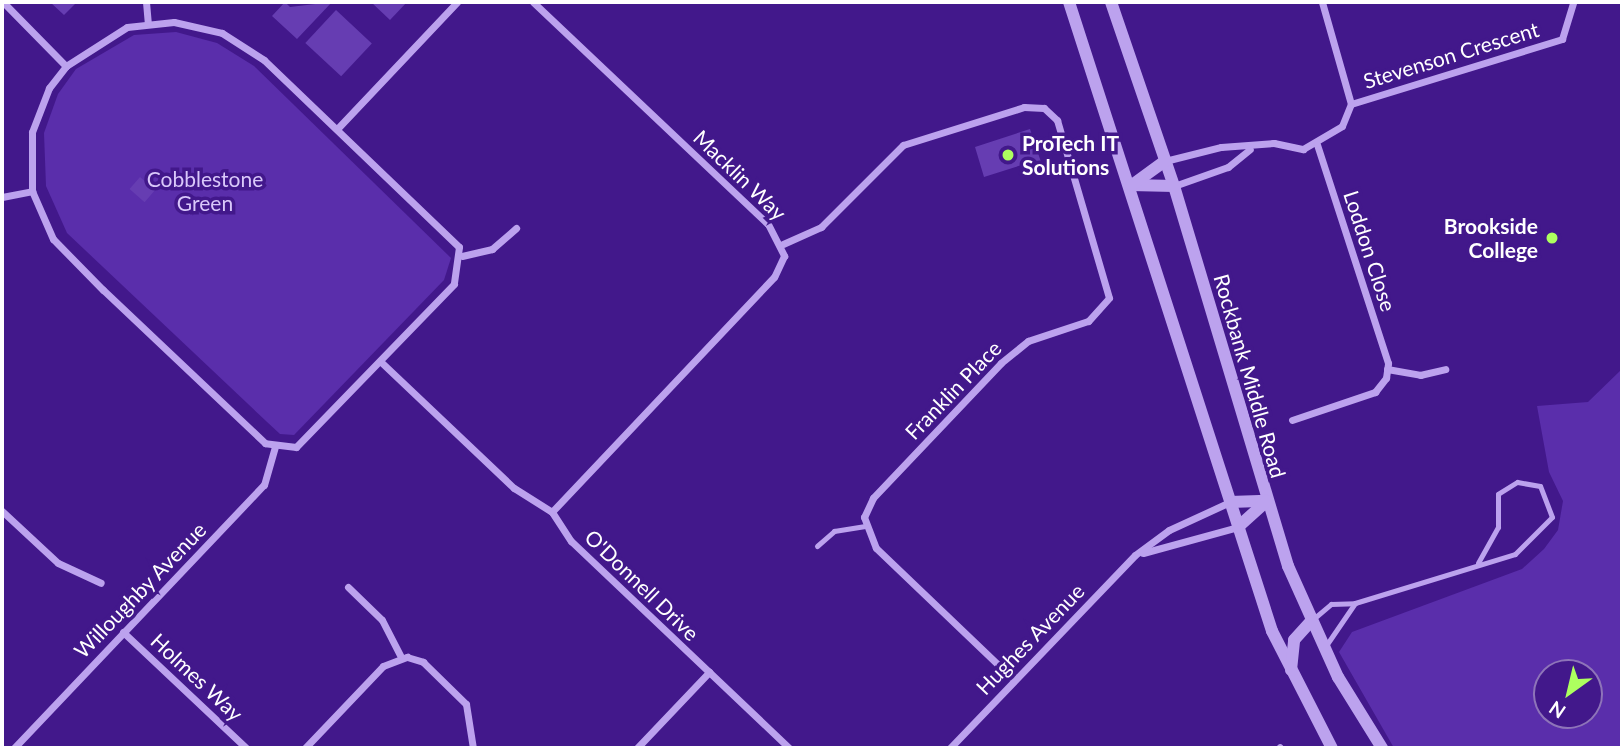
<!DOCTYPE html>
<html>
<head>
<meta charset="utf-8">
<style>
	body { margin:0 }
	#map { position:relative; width:1624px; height:750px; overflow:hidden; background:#42188b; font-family:Lato,sans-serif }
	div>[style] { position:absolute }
	.green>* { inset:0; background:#5a2eab }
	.building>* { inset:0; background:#663db2; transform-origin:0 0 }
	.service>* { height:5px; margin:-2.5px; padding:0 2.5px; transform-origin:2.5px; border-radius:2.5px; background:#bca2ee }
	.minor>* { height:7px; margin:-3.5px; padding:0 3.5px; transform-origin:3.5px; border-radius:3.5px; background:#bca2ee }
	.tertiary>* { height:12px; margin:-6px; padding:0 6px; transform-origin:6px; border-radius:6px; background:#bca2ee }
	.dots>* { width:19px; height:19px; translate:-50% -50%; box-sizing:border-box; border:4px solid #42188b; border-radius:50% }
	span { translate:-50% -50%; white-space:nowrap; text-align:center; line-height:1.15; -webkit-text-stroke:7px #42188b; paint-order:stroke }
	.street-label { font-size:21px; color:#fff }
	.poi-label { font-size:21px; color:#fff; font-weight:700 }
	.left { translate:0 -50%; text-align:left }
	.right { translate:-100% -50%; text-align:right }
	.park-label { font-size:21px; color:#d9c8fa }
	.frame { position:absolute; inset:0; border:4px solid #fff; pointer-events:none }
	.north { position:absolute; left:1533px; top:659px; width:70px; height:70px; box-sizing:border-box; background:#42188b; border:2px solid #8e74b9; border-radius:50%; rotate:214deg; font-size:19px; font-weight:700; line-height:28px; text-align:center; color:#fff }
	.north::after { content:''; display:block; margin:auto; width:24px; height:32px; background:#adff5f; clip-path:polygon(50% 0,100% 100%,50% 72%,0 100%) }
</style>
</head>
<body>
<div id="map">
	<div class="green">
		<div style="clip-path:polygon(176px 32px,217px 43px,254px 66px,451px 258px,444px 280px,294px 435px,280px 434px,266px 421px,67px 233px,46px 186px,44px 133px,58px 94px,76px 69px,134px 35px)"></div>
		<div style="clip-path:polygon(evenodd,1622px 369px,1622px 748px,1394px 748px,1339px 652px,1352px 632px,1522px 569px,1544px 549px,1558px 530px,1563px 501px,1549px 472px,1537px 406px,1588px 402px,1622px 369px,1589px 673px,1589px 715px,1547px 715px,1547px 673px,1589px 673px)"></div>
	</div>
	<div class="building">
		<div style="clip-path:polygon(50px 2px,77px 2px,64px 15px)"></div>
		<div style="clip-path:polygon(285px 2px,290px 7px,332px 2px,297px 39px,272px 16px)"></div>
		<div style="clip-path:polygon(371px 2px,407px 2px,390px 20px)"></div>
		<div style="left:336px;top:10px;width:49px;height:45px;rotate:43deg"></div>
		<div style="clip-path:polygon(1030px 129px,1042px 165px,1033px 168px,1031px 162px,984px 177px,975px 147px)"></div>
		<div style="left:140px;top:177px;width:20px;height:16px;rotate:41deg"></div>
	</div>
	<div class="service">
		<div style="left:817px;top:546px;width:23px;rotate:-41deg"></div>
		<div style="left:834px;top:531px;width:30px;rotate:-9deg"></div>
		<div style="left:1312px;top:620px;width:25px;rotate:-40deg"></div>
		<div style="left:1331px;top:604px;width:24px;rotate:-2deg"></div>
		<div style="left:1355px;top:603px;width:167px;rotate:-17deg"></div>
		<div style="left:1515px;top:554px;width:52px;rotate:-45deg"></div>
		<div style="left:1552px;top:517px;width:33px;rotate:-111deg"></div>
		<div style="left:1540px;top:486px;width:23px;rotate:-170deg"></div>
		<div style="left:1517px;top:482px;width:22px;rotate:148deg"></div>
		<div style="left:1498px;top:494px;width:33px;rotate:90deg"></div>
		<div style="left:1498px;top:527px;width:41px;rotate:119.1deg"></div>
		<div style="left:1325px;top:647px;width:53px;rotate:-55.7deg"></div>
	</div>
	<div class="minor">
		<div style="left:3px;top:2px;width:90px;rotate:45.5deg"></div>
		<div style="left:146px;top:2px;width:21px;rotate:85deg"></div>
		<div style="left:533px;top:2px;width:323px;rotate:43.4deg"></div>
		<div style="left:768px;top:224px;width:36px;rotate:63deg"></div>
		<div style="left:784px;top:256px;width:23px;rotate:115deg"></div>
		<div style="left:774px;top:277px;width:323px;rotate:133.4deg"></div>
		<div style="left:174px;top:22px;width:49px;rotate:12.9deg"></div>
		<div style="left:222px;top:33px;width:50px;rotate:32.7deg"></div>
		<div style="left:264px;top:60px;width:270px;rotate:43.8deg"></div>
		<div style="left:459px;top:247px;width:37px;rotate:98deg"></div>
		<div style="left:454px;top:284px;width:227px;rotate:134.1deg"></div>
		<div style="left:296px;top:447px;width:31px;rotate:-173deg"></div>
		<div style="left:265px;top:443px;width:223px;rotate:-136.6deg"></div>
		<div style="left:103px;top:290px;width:71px;rotate:-134.4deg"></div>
		<div style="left:53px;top:239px;width:52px;rotate:-113.6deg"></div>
		<div style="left:32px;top:191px;width:59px;rotate:-90deg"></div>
		<div style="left:32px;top:132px;width:47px;rotate:-68.9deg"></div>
		<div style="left:49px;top:88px;width:28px;rotate:-52deg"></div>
		<div style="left:66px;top:66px;width:72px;rotate:-32.6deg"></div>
		<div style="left:127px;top:27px;width:47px;rotate:-6.1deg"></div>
		<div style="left:1351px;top:104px;width:221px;rotate:-17.1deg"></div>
		<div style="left:1562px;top:39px;width:39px;rotate:-73deg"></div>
		<div style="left:337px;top:129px;width:175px;rotate:-46.6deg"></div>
		<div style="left:1165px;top:161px;width:58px;rotate:-14deg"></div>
		<div style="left:1221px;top:147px;width:53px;rotate:-4.3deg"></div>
		<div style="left:1274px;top:143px;width:30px;rotate:12deg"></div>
		<div style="left:1303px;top:149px;width:45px;rotate:-30.5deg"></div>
		<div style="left:1342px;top:126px;width:24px;rotate:-68deg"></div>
		<div style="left:1351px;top:104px;width:106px;rotate:-105.9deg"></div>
		<div style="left:1174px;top:186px;width:57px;rotate:-19.4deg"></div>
		<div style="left:1228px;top:167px;width:28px;rotate:-39deg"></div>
		<div style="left:2px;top:197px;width:31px;rotate:-11deg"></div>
		<div style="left:783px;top:244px;width:42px;rotate:-24.1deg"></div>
		<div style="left:821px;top:227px;width:116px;rotate:-45deg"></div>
		<div style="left:903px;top:145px;width:127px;rotate:-17.4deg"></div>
		<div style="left:1024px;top:107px;width:20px;rotate:3deg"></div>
		<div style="left:1044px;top:108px;width:18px;rotate:43deg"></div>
		<div style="left:1057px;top:120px;width:185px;rotate:73.7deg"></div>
		<div style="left:1109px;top:298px;width:31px;rotate:132deg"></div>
		<div style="left:1088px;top:321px;width:63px;rotate:161.6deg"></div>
		<div style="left:1028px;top:341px;width:35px;rotate:141deg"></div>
		<div style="left:1001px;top:363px;width:186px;rotate:133.5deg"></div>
		<div style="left:873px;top:498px;width:21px;rotate:115deg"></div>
		<div style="left:864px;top:517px;width:33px;rotate:69deg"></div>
		<div style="left:876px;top:548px;width:191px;rotate:43.7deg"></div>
		<div style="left:462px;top:256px;width:31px;rotate:-13deg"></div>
		<div style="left:492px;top:249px;width:32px;rotate:-41deg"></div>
		<div style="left:381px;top:362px;width:183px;rotate:43.5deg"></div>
		<div style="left:514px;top:488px;width:45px;rotate:32.3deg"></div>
		<div style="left:552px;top:512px;width:35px;rotate:57deg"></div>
		<div style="left:571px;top:541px;width:301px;rotate:43.5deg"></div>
		<div style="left:1387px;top:369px;width:34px;rotate:10deg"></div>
		<div style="left:1420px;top:375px;width:26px;rotate:-13deg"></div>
		<div style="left:1292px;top:420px;width:88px;rotate:-18.6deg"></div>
		<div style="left:1375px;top:392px;width:18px;rotate:-52deg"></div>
		<div style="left:1386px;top:378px;width:15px;rotate:-82deg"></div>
		<div style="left:1388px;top:363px;width:230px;rotate:-108deg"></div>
		<div style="left:2px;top:511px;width:76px;rotate:42.9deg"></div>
		<div style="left:58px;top:563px;width:47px;rotate:24.9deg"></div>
		<div style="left:1143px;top:553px;width:98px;rotate:-15.3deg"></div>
		<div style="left:348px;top:587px;width:47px;rotate:44.1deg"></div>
		<div style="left:382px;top:620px;width:42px;rotate:62.8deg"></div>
		<div style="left:123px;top:632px;width:169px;rotate:43.3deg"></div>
		<div style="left:14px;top:748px;width:363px;rotate:-46.5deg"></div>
		<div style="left:264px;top:485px;width:40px;rotate:-74deg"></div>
		<div style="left:305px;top:748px;width:113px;rotate:-46.4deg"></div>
		<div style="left:383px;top:666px;width:26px;rotate:-21deg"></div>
		<div style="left:407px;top:657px;width:17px;rotate:17deg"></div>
		<div style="left:423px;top:662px;width:60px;rotate:44.3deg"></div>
		<div style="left:466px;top:704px;width:45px;rotate:81deg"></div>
		<div style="left:637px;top:748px;width:105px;rotate:-46.5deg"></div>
		<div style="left:950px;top:748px;width:267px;rotate:-46.2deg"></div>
		<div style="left:1135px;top:555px;width:42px;rotate:-36.3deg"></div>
		<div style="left:1169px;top:530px;width:67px;rotate:-24.7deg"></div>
		<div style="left:1279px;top:748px;width:1px;rotate:-45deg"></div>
	</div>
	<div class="tertiary">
		<div style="left:1069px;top:2px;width:661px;rotate:72.11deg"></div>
		<div style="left:1272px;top:631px;width:131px;rotate:62.9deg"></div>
		<div style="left:1111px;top:2px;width:194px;rotate:71.1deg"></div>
		<div style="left:1174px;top:186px;width:397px;rotate:73.3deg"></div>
		<div style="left:1288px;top:566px;width:122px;rotate:65.8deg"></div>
		<div style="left:1338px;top:677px;width:84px;rotate:58.2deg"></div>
		<div style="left:1131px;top:185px;width:43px;rotate:1.3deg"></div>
		<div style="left:1132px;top:185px;width:41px;rotate:-36deg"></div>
		<div style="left:1230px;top:502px;width:37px;rotate:-2deg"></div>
		<div style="left:1238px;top:527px;width:39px;rotate:-42deg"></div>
		<div style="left:1291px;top:670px;width:30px;rotate:-84deg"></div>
		<div style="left:1294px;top:640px;width:25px;rotate:-48deg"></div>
	</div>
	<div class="dots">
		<div style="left:1008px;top:155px;background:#adff5f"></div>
		<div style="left:1552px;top:238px;background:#adff5f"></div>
	</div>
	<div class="street-label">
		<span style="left:1451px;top:55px;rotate:-17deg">Stevenson Crescent</span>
		<span style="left:740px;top:175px;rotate:44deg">Macklin Way</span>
		<span style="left:1370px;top:251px;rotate:72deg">Loddon Close</span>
		<span style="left:1250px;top:376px;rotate:74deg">Rockbank Middle Road</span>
		<span style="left:953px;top:390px;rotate:-46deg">Franklin Place</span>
		<span style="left:642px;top:585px;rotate:44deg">O'Donnell Drive</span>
		<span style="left:140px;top:590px;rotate:-46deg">Willoughby Avenue</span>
		<span style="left:1030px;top:639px;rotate:-46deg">Hughes Avenue</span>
		<span style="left:197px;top:677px;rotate:43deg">Holmes Way</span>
	</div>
	<div class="poi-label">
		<span class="left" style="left:1022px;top:155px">ProTech IT<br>Solutions</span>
		<span class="right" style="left:1538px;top:238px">Brookside<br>College</span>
	</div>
	<div class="park-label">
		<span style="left:205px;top:191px">Cobblestone<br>Green</span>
	</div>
	<div class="frame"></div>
	<div class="north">N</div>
</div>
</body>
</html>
